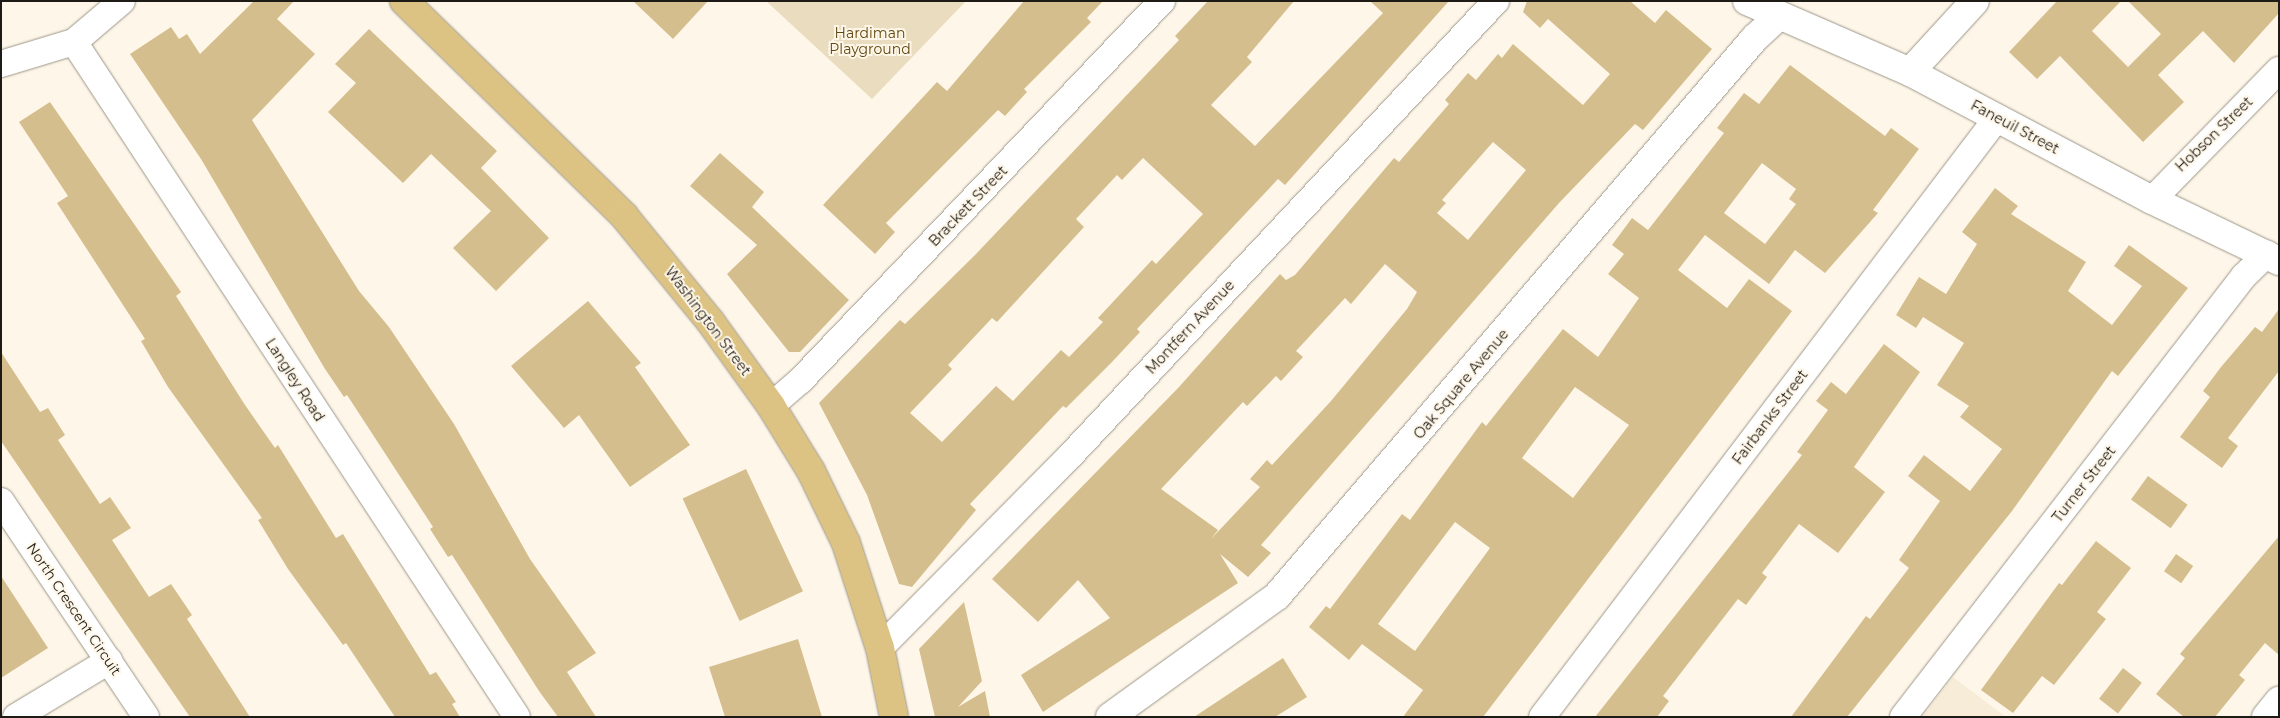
<!DOCTYPE html>
<html>
<head>
<meta charset="utf-8">
<style>
	body { margin:0 }
	#map { position:relative; width:2280px; height:718px; overflow:hidden; background:#fef7e9; font-family:Montserrat,sans-serif }
	div>[style] { position:absolute }
	.built>* { inset:0; background:#f7ecd7 }
	.green>* { inset:0; background:#eadcbe }
	.building>* { inset:0; background:#d5be8e; transform-origin:0 0 }
	.roads { filter:drop-shadow(0 0 1px #9c9689) drop-shadow(0 0 1px #9c9689) }
	.minor>* { height:26px; margin:-13px; padding:0 13px; transform-origin:13px; border-radius:13px; background:#fff }
	.tertiary>* { height:28px; margin:-14px; padding:0 14px; transform-origin:14px; border-radius:14px; background:#fff }
	.primary>* { height:28px; margin:-14px; padding:0 14px; transform-origin:14px; border-radius:14px; background:#ddc383 }
	span { translate:-50% -50%; white-space:nowrap; text-align:center; line-height:1.15; -webkit-text-stroke:4px #fef7e9; paint-order:stroke }
	.park-label { font-size:14px; color:#60480c }
	.street-label { font-size:14px; color:#1e1b16 }
	.frame { position:absolute; inset:0; border:2px solid #1e1b16; pointer-events:none }
</style>
</head>
<body>
<div id="map">
	<div class="built">
		<div style="clip-path:polygon(1953px 677px,2006px 717px,1922px 717px)"></div>
	</div>
	<div class="green">
		<div style="clip-path:polygon(766px 1px,966px 1px,872px 99px)"></div>
	</div>
	<div class="building">
		<div style="clip-path:polygon(254px 1px,294px 1px,277px 19px,315px 54px,252px 120px,359px 291px,389px 327px,454px 424px,530px 559px,596px 653px,567px 672px,596px 717px,558px 717px,539px 691px,452px 555px,448px 557px,430px 529px,433px 527px,347px 395px,344px 397px,325px 369px,201px 159px,130px 54px,171px 27px,179px 39px,187px 34px,200px 54px)"></div>
		<div style="clip-path:polygon(633px 1px,708px 1px,673px 39px)"></div>
		<div style="clip-path:polygon(1024px 1px,1103px 1px,1087px 18px,1091px 22px,1024px 89px,1027px 92px,1005px 116px,998px 110px,886px 223px,895px 232px,875px 254px,823px 205px,937px 82px,947px 91px)"></div>
		<div style="clip-path:polygon(evenodd,1208px 1px,1294px 1px,1247px 57px,1252px 62px,1211px 105px,1255px 146px,1383px 13px,1370px 1px,1449px 1px,1285px 185px,1278px 179px,1137px 329px,1140px 332px,1112px 362px,1066px 408px,1063px 406px,970px 504px,976px 510px,912px 587px,899px 584px,867px 495px,819px 403px,900px 320px,905px 324px,975px 255px,1179px 40px,1175px 36px,1208px 1px,1143px 158px,1203px 214px,1156px 264px,1152px 260px,1098px 318px,1103px 322px,1069px 357px,1061px 350px,1013px 401px,996px 386px,942px 442px,910px 413px,952px 369px,948px 365px,992px 318px,997px 322px,1084px 227px,1076px 219px,1117px 175px,1122px 180px,1143px 158px)"></div>
		<div style="clip-path:polygon(evenodd,1527px 1px,1630px 1px,1655px 23px,1666px 10px,1712px 49px,1643px 130px,1635px 124px,1559px 203px,1261px 545px,1271px 553px,1248px 577px,1220px 554px,1238px 583px,1043px 712px,1021px 675px,1110px 618px,1078px 580px,1038px 622px,992px 579px,1179px 387px,1280px 274px,1286px 280px,1295px 275px,1394px 158px,1399px 162px,1449px 104px,1445px 100px,1468px 73px,1476px 80px,1498px 54px,1502px 58px,1513px 44px,1583px 105px,1610px 74px,1548px 19px,1540px 28px,1523px 12px,1527px 1px,1493px 142px,1526px 170px,1468px 240px,1437px 213px,1446px 203px,1442px 200px,1493px 142px,1527px 1px,1385px 264px,1417px 292px,1407px 309px,1331px 401px,1272px 465px,1267px 460px,1250px 479px,1260px 487px,1211px 539px,1218px 530px,1161px 489px,1243px 402px,1247px 406px,1276px 376px,1281px 381px,1303px 357px,1296px 351px,1345px 298px,1351px 304px,1385px 264px)"></div>
		<div style="clip-path:polygon(2057px 1px,2121px 1px,2092px 31px,2128px 67px,2161px 34px,2128px 1px,2279px 1px,2279px 13px,2234px 63px,2203px 31px,2158px 75px,2184px 102px,2143px 142px,2060px 56px,2037px 79px,2009px 52px)"></div>
		<div style="clip-path:polygon(369px 29px,497px 151px,481px 168px,549px 238px,496px 291px,453px 248px,491px 211px,431px 154px,403px 183px,328px 112px,356px 83px,335px 64px)"></div>
		<div style="clip-path:polygon(evenodd,1790px 65px,1885px 136px,1891px 128px,1919px 149px,1873px 210px,1878px 213px,1825px 273px,1795px 250px,1769px 284px,1705px 235px,1678px 270px,1727px 308px,1749px 279px,1792px 311px,1483px 717px,1403px 717px,1423px 690px,1362px 644px,1349px 660px,1309px 627px,1326px 606px,1330px 609px,1402px 514px,1410px 520px,1482px 422px,1486px 426px,1563px 329px,1598px 357px,1639px 298px,1608px 274px,1624px 254px,1612px 245px,1632px 218px,1648px 230px,1724px 133px,1717px 128px,1744px 93px,1759px 104px,1790px 65px,1762px 163px,1796px 189px,1789px 199px,1796px 204px,1765px 244px,1724px 213px,1762px 163px,1790px 65px,1575px 387px,1629px 425px,1573px 498px,1522px 458px,1575px 387px,1790px 65px,1455px 522px,1490px 548px,1415px 651px,1378px 624px,1455px 522px)"></div>
		<div style="clip-path:polygon(50px 102px,181px 292px,176px 296px,245px 405px,275px 448px,278px 445px,336px 538px,343px 534px,430px 675px,436px 672px,456px 702px,452px 704px,460px 717px,395px 717px,346px 643px,343px 645px,288px 569px,258px 520px,262px 518px,168px 387px,141px 341px,145px 339px,57px 203px,68px 196px,19px 122px)"></div>
		<div style="clip-path:polygon(720px 153px,764px 192px,752px 207px,849px 300px,800px 352px,789px 352px,727px 274px,757px 245px,690px 186px)"></div>
		<div style="clip-path:polygon(1995px 188px,2018px 206px,2011px 214px,2086px 262px,2068px 291px,2112px 325px,2142px 286px,2114px 266px,2129px 245px,2188px 288px,2118px 376px,2112px 371px,2012px 511px,1847px 717px,1791px 717px,1866px 616px,1870px 619px,1909px 568px,1899px 560px,1940px 501px,1908px 476px,1924px 455px,1970px 491px,2002px 449px,1960px 417px,1969px 406px,1937px 385px,1964px 343px,1923px 317px,1916px 328px,1896px 315px,1919px 277px,1946px 294px,1977px 244px,1962px 232px)"></div>
		<div style="clip-path:polygon(588px 301px,641px 363px,635px 367px,690px 445px,630px 487px,579px 415px,564px 428px,511px 366px)"></div>
		<div style="clip-path:polygon(2279px 309px,2279px 371px,2228px 438px,2238px 446px,2222px 468px,2180px 437px,2210px 397px,2203px 391px,2221px 367px,2255px 327px,2262px 332px)"></div>
		<div style="clip-path:polygon(1884px 344px,1920px 372px,1854px 467px,1885px 492px,1838px 553px,1799px 524px,1762px 573px,1767px 577px,1746px 605px,1738px 599px,1663px 696px,1669px 701px,1657px 717px,1595px 717px,1802px 455px,1797px 452px,1828px 410px,1816px 401px,1831px 382px,1846px 394px)"></div>
		<div style="clip-path:polygon(1px 352px,40px 412px,48px 408px,65px 435px,58px 440px,100px 504px,110px 497px,131px 528px,112px 540px,149px 597px,171px 584px,192px 615px,187px 619px,250px 717px,190px 717px,108px 598px,1px 441px)"></div>
		<div style="left:746px;top:469px;width:135px;height:70px;rotate:65deg"></div>
		<div style="left:2148px;top:476px;width:49px;height:29px;rotate:36deg"></div>
		<div style="clip-path:polygon(2279px 536px,2279px 655px,2265px 643px,2239px 675px,2245px 680px,2215px 717px,2184px 717px,2156px 694px,2185px 658px,2180px 654px)"></div>
		<div style="clip-path:polygon(2096px 541px,2131px 568px,2097px 612px,2106px 619px,2054px 685px,2042px 676px,2013px 713px,1981px 690px,2059px 583px,2062px 585px)"></div>
		<div style="left:2176px;top:554px;width:21px;height:21px;rotate:35deg"></div>
		<div style="clip-path:polygon(1px 576px,48px 648px,1px 678px)"></div>
		<div style="clip-path:polygon(964px 602px,982px 681px,958px 707px,985px 691px,990px 717px,935px 717px,919px 649px)"></div>
		<div style="clip-path:polygon(798px 639px,822px 717px,725px 717px,709px 667px)"></div>
		<div style="clip-path:polygon(1283px 658px,1307px 697px,1275px 717px,1194px 717px)"></div>
		<div style="left:2123px;top:668px;width:24px;height:39px;rotate:38deg"></div>
	</div>
	<div class="roads">
		<div class="minor">
			<div style="left:74px;top:42px;width:807px;rotate:56.72deg"></div>
			<div style="left:1px;top:64px;width:76px;rotate:-16.8deg"></div>
			<div style="left:74px;top:42px;width:63px;rotate:-40.5deg"></div>
			<div style="left:2152px;top:200px;width:182px;rotate:-45.7deg"></div>
			<div style="left:771px;top:406px;width:38px;rotate:-41deg"></div>
			<div style="left:800px;top:381px;width:525px;rotate:-46.39deg"></div>
			<div style="left:1px;top:501px;width:260px;rotate:56.1deg"></div>
			<div style="left:880px;top:648px;width:272px;rotate:-45.3deg"></div>
			<div style="left:1071px;top:455px;width:622px;rotate:-46.89deg"></div>
			<div style="left:16px;top:717px;width:109px;rotate:-31.1deg"></div>
			<div style="left:1542px;top:717px;width:752px;rotate:-52.78deg"></div>
			<div style="left:1903px;top:717px;width:557px;rotate:-52.29deg"></div>
			<div style="left:2244px;top:276px;width:32px;rotate:-44deg"></div>
		</div>
		<div class="tertiary">
			<div style="left:1747px;top:1px;width:178px;rotate:23.5deg"></div>
			<div style="left:1910px;top:72px;width:274px;rotate:27.9deg"></div>
			<div style="left:2152px;top:200px;width:141px;rotate:25.7deg"></div>
			<div style="left:1910px;top:72px;width:96px;rotate:-47.5deg"></div>
			<div style="left:1110px;top:717px;width:206px;rotate:-35.9deg"></div>
			<div style="left:1277px;top:596px;width:735px;rotate:-49.42deg"></div>
			<div style="left:1755px;top:38px;width:33px;rotate:-43deg"></div>
			<div style="left:2266px;top:717px;width:21px;rotate:-51deg"></div>
		</div>
		<div class="primary">
			<div style="left:404px;top:1px;width:308px;rotate:44.3deg"></div>
			<div style="left:624px;top:216px;width:136px;rotate:50.7deg"></div>
			<div style="left:710px;top:321px;width:105px;rotate:54.3deg"></div>
			<div style="left:771px;top:406px;width:76px;rotate:58.4deg"></div>
			<div style="left:811px;top:471px;width:80px;rotate:64.1deg"></div>
			<div style="left:846px;top:543px;width:110px;rotate:72.1deg"></div>
			<div style="left:880px;top:648px;width:70px;rotate:78.5deg"></div>
		</div>
	</div>
	<div class="park-label">
		<span style="left:870px;top:41px">Hardiman<br>Playground</span>
	</div>
	<div class="street-label">
		<span style="left:2015px;top:127px;rotate:28deg">Faneuil Street</span>
		<span style="left:2214px;top:134px;rotate:-44deg">Hobson Street</span>
		<span style="left:968px;top:206px;rotate:-46deg">Brackett Street</span>
		<span style="left:708px;top:321px;rotate:53deg">Washington Street</span>
		<span style="left:1190px;top:327px;rotate:-47deg">Montfern Avenue</span>
		<span style="left:295px;top:380px;rotate:57deg">Langley Road</span>
		<span style="left:1461px;top:384px;rotate:-50deg">Oak Square Avenue</span>
		<span style="left:1770px;top:417px;rotate:-53deg">Fairbanks Street</span>
		<span style="left:2084px;top:484px;rotate:-52deg">Turner Street</span>
		<span style="left:74px;top:609px;rotate:56deg">North Crescent Circuit</span>
	</div>
	<div class="frame"></div>
</div>
</body>
</html>
